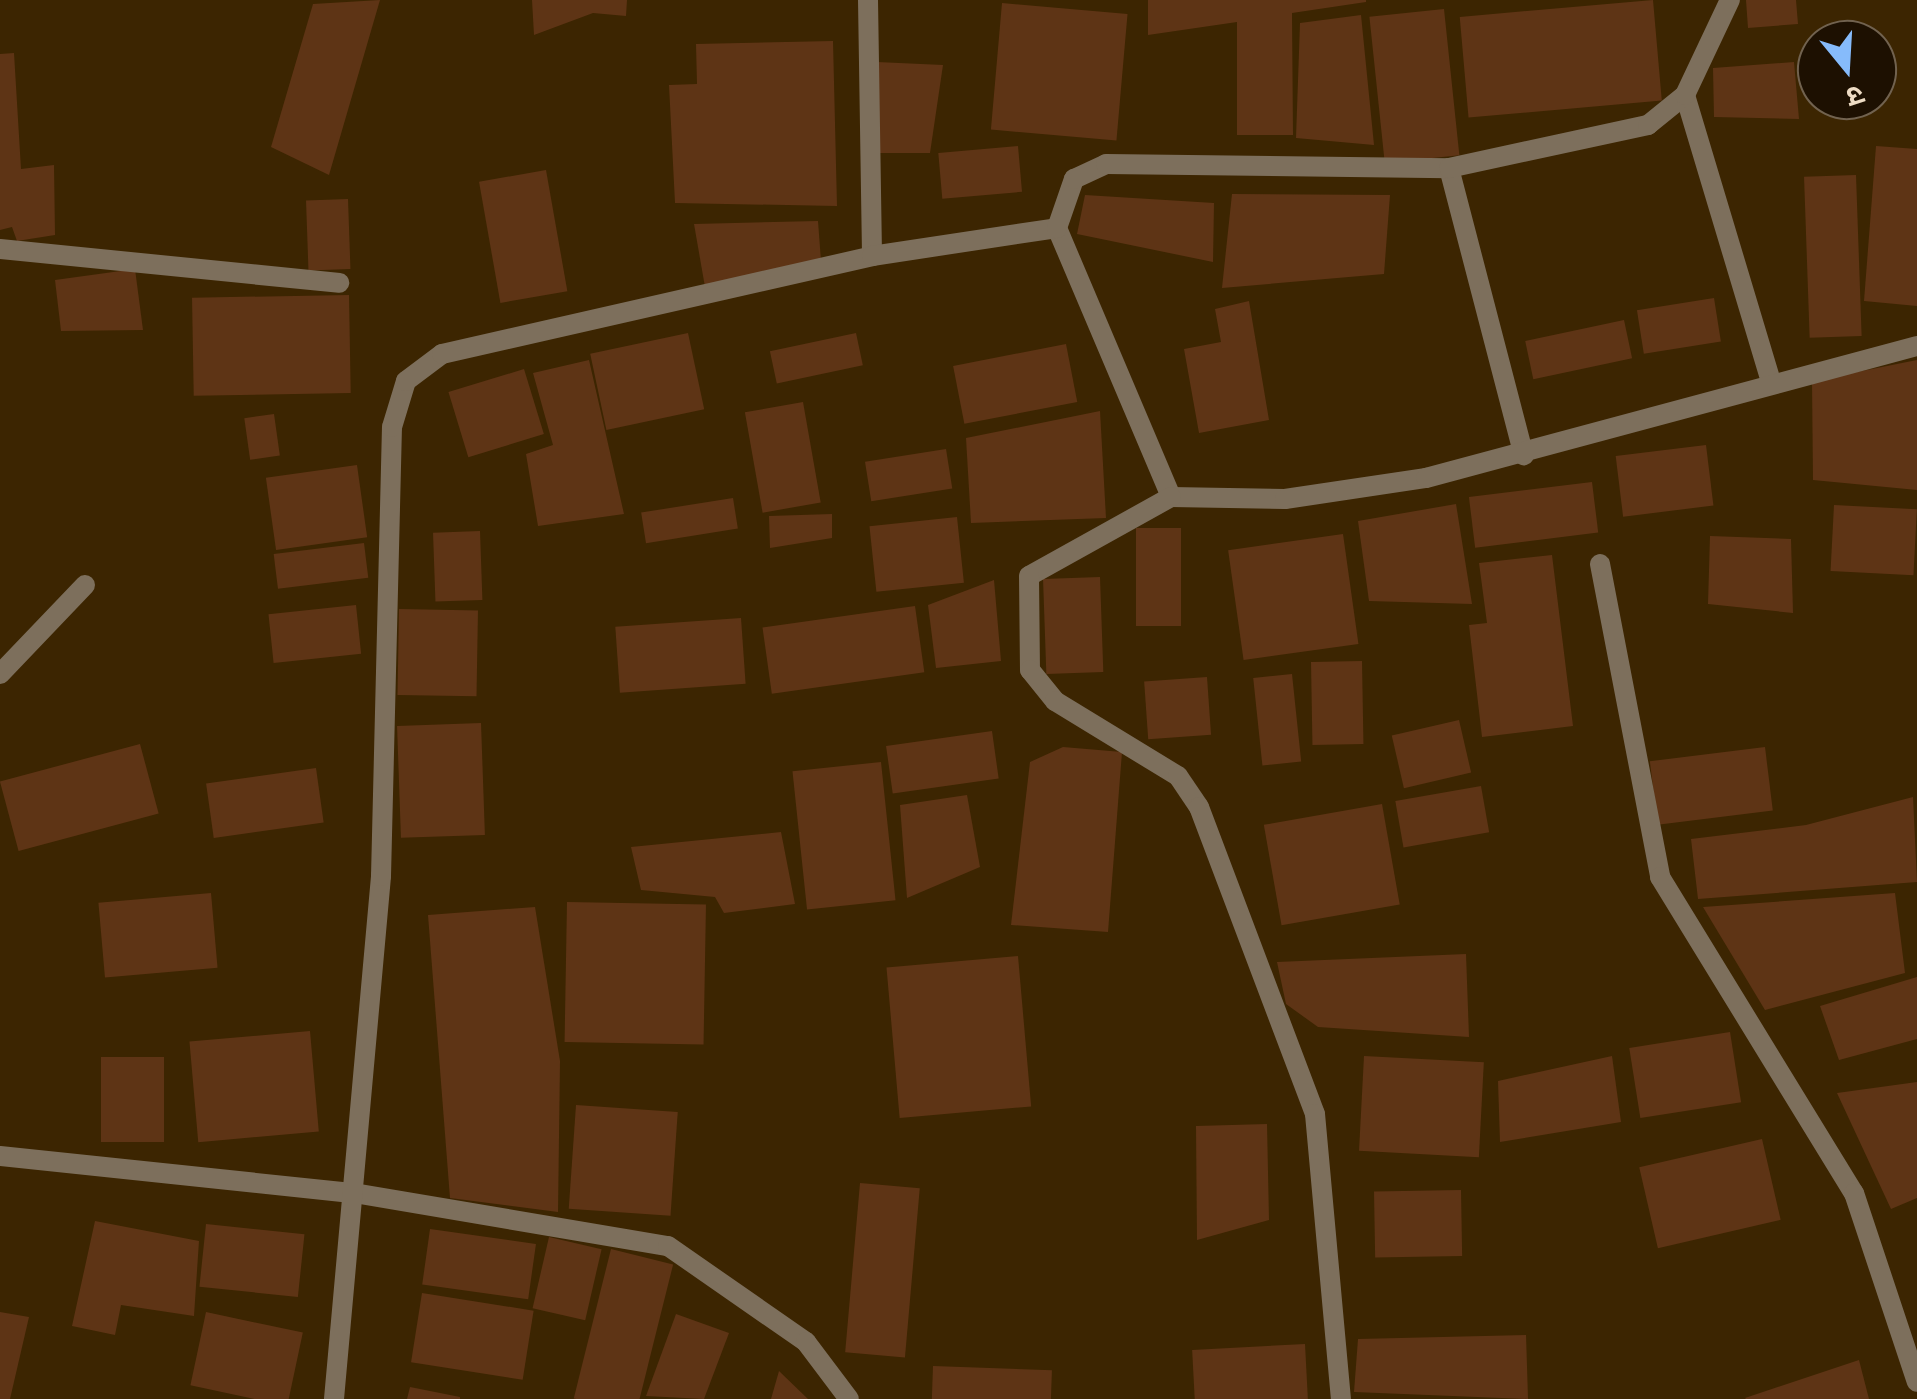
<!DOCTYPE html>
<html>
<head>
<meta charset="utf-8">
<style>
	body { margin:0 }
	#map { position:relative; width:1917px; height:1399px; overflow:hidden; background:#3c2501; font-family:"PT Serif","Noto Sans Devanagari",serif }
	div>[style] { position:absolute }
	.building>* { inset:0; background:#5e3415; transform-origin:0 0 }
	.minor>* { height:20px; margin:-10px; padding:0 10px; transform-origin:10px; border-radius:10px; background:#7d6f5c }
	span { translate:-50% -50%; white-space:nowrap; text-align:center; line-height:1.15; -webkit-text-stroke:10px #1d1001; paint-order:stroke }
	.north { position:absolute; left:1797px; top:20px; width:100px; height:100px; box-sizing:border-box; background:#1d1001; border:2px solid #71624f; border-radius:50%; rotate:162deg; font-size:28px; font-weight:700; line-height:40px; text-align:center; color:#eedcc4 }
	.north::after { content:''; display:block; margin:auto; width:35px; height:45px; background:#86bbfb; clip-path:polygon(50% 0,100% 100%,50% 72%,0 100%) }
</style>
</head>
<body>
<div id="map">
	<div class="building">
		<div style="clip-path:polygon(380px 0,329px 175px,271px 147px,313px 4px)"></div>
		<div style="clip-path:polygon(532px 0,627px 0,626px 16px,593px 13px,534px 35px)"></div>
		<div style="clip-path:polygon(1148px 0,1366px 0,1366px 2px,1292px 13px,1293px 135px,1237px 135px,1237px 22px,1148px 35px)"></div>
		<div style="left:1653px;top:0;width:101px;height:194px;rotate:85deg"></div>
		<div style="clip-path:polygon(1746px 0,1796px 0,1798px 24px,1748px 28px)"></div>
		<div style="left:1002px;top:3px;width:126px;height:127px;rotate:5deg"></div>
		<div style="left:1444px;top:9px;width:147px;height:75px;rotate:84deg"></div>
		<div style="clip-path:polygon(1361px 15px,1374px 145px,1296px 138px,1300px 23px)"></div>
		<div style="clip-path:polygon(833px 41px,837px 206px,675px 203px,669px 85px,697px 84px,696px 44px)"></div>
		<div style="clip-path:polygon(14px 53px,21px 169px,54px 165px,55px 235px,17px 241px,12px 227px,0 230px,0 54px)"></div>
		<div style="clip-path:polygon(877px 62px,943px 65px,930px 153px,876px 153px)"></div>
		<div style="clip-path:polygon(1794px 62px,1799px 119px,1714px 117px,1713px 68px)"></div>
		<div style="left:1018px;top:146px;width:46px;height:80px;rotate:85deg"></div>
		<div style="clip-path:polygon(1876px 146px,1917px 149px,1917px 306px,1864px 301px)"></div>
		<div style="left:546px;top:170px;width:123px;height:68px;rotate:80deg"></div>
		<div style="left:1856px;top:175px;width:161px;height:52px;rotate:88deg"></div>
		<div style="clip-path:polygon(1232px 194px,1390px 195px,1384px 274px,1222px 288px)"></div>
		<div style="clip-path:polygon(1085px 195px,1214px 203px,1213px 262px,1077px 234px)"></div>
		<div style="left:348px;top:199px;width:70px;height:42px;rotate:88deg"></div>
		<div style="clip-path:polygon(818px 221px,821px 261px,705px 287px,694px 224px)"></div>
		<div style="clip-path:polygon(135px 269px,143px 330px,61px 331px,55px 280px)"></div>
		<div style="left:349px;top:295px;width:98px;height:157px;rotate:89deg"></div>
		<div style="left:1714px;top:298px;width:44px;height:78px;rotate:81deg"></div>
		<div style="clip-path:polygon(1249px 301px,1269px 420px,1199px 433px,1184px 349px,1221px 342px,1215px 309px)"></div>
		<div style="left:1624px;top:320px;width:39px;height:101px;rotate:78deg"></div>
		<div style="left:688px;top:333px;width:78px;height:100px;rotate:78deg"></div>
		<div style="left:856px;top:333px;width:33px;height:88px;rotate:78deg"></div>
		<div style="left:1066px;top:344px;width:59px;height:115px;rotate:79deg"></div>
		<div style="clip-path:polygon(589px 360px,624px 514px,538px 526px,526px 454px,553px 445px,533px 373px)"></div>
		<div style="clip-path:polygon(1917px 360px,1917px 490px,1813px 480px,1812px 381px)"></div>
		<div style="left:524px;top:369px;width:68px;height:79px;rotate:73deg"></div>
		<div style="left:803px;top:402px;width:102px;height:59px;rotate:80deg"></div>
		<div style="clip-path:polygon(1100px 411px,1106px 518px,971px 523px,966px 438px)"></div>
		<div style="left:274px;top:414px;width:42px;height:30px;rotate:82deg"></div>
		<div style="left:1706px;top:445px;width:61px;height:91px;rotate:83deg"></div>
		<div style="left:946px;top:449px;width:40px;height:82px;rotate:81deg"></div>
		<div style="left:357px;top:465px;width:73px;height:92px;rotate:82deg"></div>
		<div style="left:1592px;top:482px;width:51px;height:124px;rotate:83deg"></div>
		<div style="left:733px;top:498px;width:31px;height:93px;rotate:81deg"></div>
		<div style="clip-path:polygon(1456px 504px,1472px 604px,1369px 601px,1358px 521px)"></div>
		<div style="left:1834px;top:505px;width:83px;height:66px;rotate:3deg"></div>
		<div style="clip-path:polygon(832px 514px,832px 538px,770px 548px,769px 516px)"></div>
		<div style="left:957px;top:517px;width:66px;height:88px;rotate:84deg"></div>
		<div style="left:1136px;top:528px;width:45px;height:98px"></div>
		<div style="left:480px;top:531px;width:69px;height:47px;rotate:88deg"></div>
		<div style="left:1343px;top:534px;width:111px;height:116px;rotate:82deg"></div>
		<div style="clip-path:polygon(1710px 536px,1791px 539px,1793px 613px,1708px 604px)"></div>
		<div style="left:364px;top:543px;width:35px;height:91px;rotate:83deg"></div>
		<div style="clip-path:polygon(1552px 555px,1573px 726px,1482px 737px,1469px 625px,1487px 623px,1479px 563px)"></div>
		<div style="left:1100px;top:577px;width:95px;height:57px;rotate:88deg"></div>
		<div style="clip-path:polygon(994px 580px,1001px 661px,936px 668px,928px 605px)"></div>
		<div style="left:356px;top:605px;width:49px;height:88px;rotate:84deg"></div>
		<div style="left:915px;top:606px;width:67px;height:154px;rotate:82deg"></div>
		<div style="left:399px;top:609px;width:79px;height:86px;rotate:1deg"></div>
		<div style="left:741px;top:618px;width:66px;height:126px;rotate:86deg"></div>
		<div style="left:1362px;top:661px;width:83px;height:51px;rotate:89deg"></div>
		<div style="left:1292px;top:674px;width:88px;height:39px;rotate:84deg"></div>
		<div style="left:1207px;top:677px;width:58px;height:63px;rotate:86deg"></div>
		<div style="left:1459px;top:720px;width:54px;height:69px;rotate:77deg"></div>
		<div style="left:481px;top:723px;width:112px;height:84px;rotate:88deg"></div>
		<div style="left:992px;top:731px;width:48px;height:107px;rotate:82deg"></div>
		<div style="left:140px;top:744px;width:72px;height:145px;rotate:75deg"></div>
		<div style="clip-path:polygon(1063px 747px,1122px 752px,1108px 932px,1011px 925px,1030px 762px)"></div>
		<div style="left:1765px;top:747px;width:64px;height:116px;rotate:83deg"></div>
		<div style="left:881px;top:762px;width:139px;height:89px;rotate:84deg"></div>
		<div style="left:316px;top:768px;width:55px;height:111px;rotate:82deg"></div>
		<div style="left:1481px;top:786px;width:47px;height:87px;rotate:80deg"></div>
		<div style="clip-path:polygon(967px 795px,980px 867px,907px 898px,900px 805px)"></div>
		<div style="clip-path:polygon(1913px 797px,1917px 882px,1698px 899px,1691px 839px,1806px 825px)"></div>
		<div style="left:1382px;top:804px;width:102px;height:120px;rotate:80deg"></div>
		<div style="clip-path:polygon(781px 832px,795px 904px,724px 913px,715px 897px,641px 890px,631px 847px)"></div>
		<div style="left:211px;top:893px;width:75px;height:113px;rotate:85deg"></div>
		<div style="clip-path:polygon(1895px 893px,1905px 973px,1765px 1010px,1703px 907px)"></div>
		<div style="left:567px;top:902px;width:139px;height:140px;rotate:1deg"></div>
		<div style="clip-path:polygon(535px 907px,560px 1061px,558px 1212px,450px 1198px,428px 915px)"></div>
		<div style="clip-path:polygon(1466px 954px,1469px 1037px,1318px 1027px,1286px 1004px,1277px 962px)"></div>
		<div style="left:1018px;top:956px;width:151px;height:132px;rotate:85deg"></div>
		<div style="clip-path:polygon(1917px 977px,1917px 1039px,1839px 1060px,1820px 1006px)"></div>
		<div style="left:310px;top:1031px;width:101px;height:121px;rotate:85deg"></div>
		<div style="left:1730px;top:1032px;width:71px;height:102px;rotate:81deg"></div>
		<div style="left:1364px;top:1056px;width:120px;height:95px;rotate:3deg"></div>
		<div style="clip-path:polygon(1612px 1056px,1621px 1122px,1500px 1142px,1498px 1081px)"></div>
		<div style="left:101px;top:1057px;width:63px;height:85px"></div>
		<div style="clip-path:polygon(1917px 1082px,1917px 1198px,1891px 1209px,1837px 1093px)"></div>
		<div style="left:576px;top:1105px;width:102px;height:104px;rotate:4deg"></div>
		<div style="clip-path:polygon(1267px 1124px,1269px 1220px,1197px 1240px,1196px 1126px)"></div>
		<div style="left:1762px;top:1139px;width:83px;height:126px;rotate:77deg"></div>
		<div style="left:860px;top:1183px;width:60px;height:170px;rotate:5deg"></div>
		<div style="left:1461px;top:1190px;width:66px;height:87px;rotate:89deg"></div>
		<div style="clip-path:polygon(95px 1221px,199px 1241px,194px 1316px,121px 1305px,115px 1335px,72px 1326px)"></div>
		<div style="left:206px;top:1224px;width:99px;height:63px;rotate:6deg"></div>
		<div style="left:430px;top:1229px;width:107px;height:56px;rotate:8deg"></div>
		<div style="left:549px;top:1237px;width:54px;height:73px;rotate:13deg"></div>
		<div style="left:611px;top:1249px;width:64px;height:154px;rotate:14deg"></div>
		<div style="left:422px;top:1293px;width:113px;height:70px;rotate:9deg"></div>
		<div style="clip-path:polygon(0 1312px,29px 1317px,10px 1399px,0 1399px)"></div>
		<div style="left:206px;top:1312px;width:99px;height:75px;rotate:12deg"></div>
		<div style="clip-path:polygon(676px 1314px,729px 1333px,704px 1399px,646px 1396px)"></div>
		<div style="clip-path:polygon(1526px 1335px,1528px 1399px,1354px 1392px,1358px 1339px)"></div>
		<div style="left:1305px;top:1344px;width:55px;height:113px;rotate:87deg"></div>
		<div style="clip-path:polygon(1859px 1360px,1869px 1399px,1746px 1399px,1745px 1398px)"></div>
		<div style="left:933px;top:1366px;width:119px;height:33px;rotate:2deg"></div>
		<div style="clip-path:polygon(779px 1371px,808px 1399px,771px 1399px)"></div>
		<div style="clip-path:polygon(410px 1387px,460px 1397px,460px 1399px,407px 1399px)"></div>
	</div>
	<div class="minor">
		<div style="left:868px;top:0;width:256px;rotate:89.1deg"></div>
		<div style="left:1685px;top:95px;width:300px;rotate:73.3deg"></div>
		<div style="left:1449px;top:168px;width:297px;rotate:75.4deg"></div>
		<div style="left:1057px;top:228px;width:292px;rotate:67deg"></div>
		<div style="left:1171px;top:497px;width:114px;rotate:1deg"></div>
		<div style="left:1285px;top:499px;width:143px;rotate:-8.5deg"></div>
		<div style="left:1426px;top:478px;width:508px;rotate:-15.05deg"></div>
		<div style="left:0;top:249px;width:341px;rotate:5.7deg"></div>
		<div style="left:1171px;top:497px;width:162px;rotate:150.9deg"></div>
		<div style="left:1029px;top:576px;width:94px;rotate:89.4deg"></div>
		<div style="left:1030px;top:670px;width:40px;rotate:51deg"></div>
		<div style="left:1055px;top:701px;width:144px;rotate:31.4deg"></div>
		<div style="left:1178px;top:776px;width:37px;rotate:56deg"></div>
		<div style="left:1199px;top:807px;width:328px;rotate:69.3deg"></div>
		<div style="left:1315px;top:1114px;width:286px;rotate:84.8deg"></div>
		<div style="left:1600px;top:564px;width:319px;rotate:79.1deg"></div>
		<div style="left:1660px;top:877px;width:371px;rotate:58.5deg"></div>
		<div style="left:1854px;top:1193px;width:199px;rotate:71.6deg"></div>
		<div style="left:0;top:674px;width:123px;rotate:-46.3deg"></div>
		<div style="left:0;top:1156px;width:356px;rotate:6deg"></div>
		<div style="left:354px;top:1193px;width:318px;rotate:9.6deg"></div>
		<div style="left:668px;top:1246px;width:168px;rotate:34.8deg"></div>
		<div style="left:806px;top:1342px;width:71px;rotate:53deg"></div>
		<div style="left:334px;top:1399px;width:525px;rotate:-84.86deg"></div>
		<div style="left:381px;top:876px;width:449px;rotate:-88.6deg"></div>
		<div style="left:392px;top:427px;width:48px;rotate:-73.1deg"></div>
		<div style="left:406px;top:381px;width:45px;rotate:-36.9deg"></div>
		<div style="left:442px;top:354px;width:441px;rotate:-12.8deg"></div>
		<div style="left:872px;top:256px;width:187px;rotate:-8.6deg"></div>
		<div style="left:1057px;top:228px;width:52px;rotate:-70.9deg"></div>
		<div style="left:1074px;top:179px;width:35px;rotate:-25deg"></div>
		<div style="left:1106px;top:164px;width:343px;rotate:0.7deg"></div>
		<div style="left:1449px;top:168px;width:204px;rotate:-12.2deg"></div>
		<div style="left:1648px;top:125px;width:48px;rotate:-39deg"></div>
		<div style="left:1685px;top:95px;width:105px;rotate:-64.7deg"></div>
	</div>
	<div class="north">उ</div>
</div>
</body>
</html>
